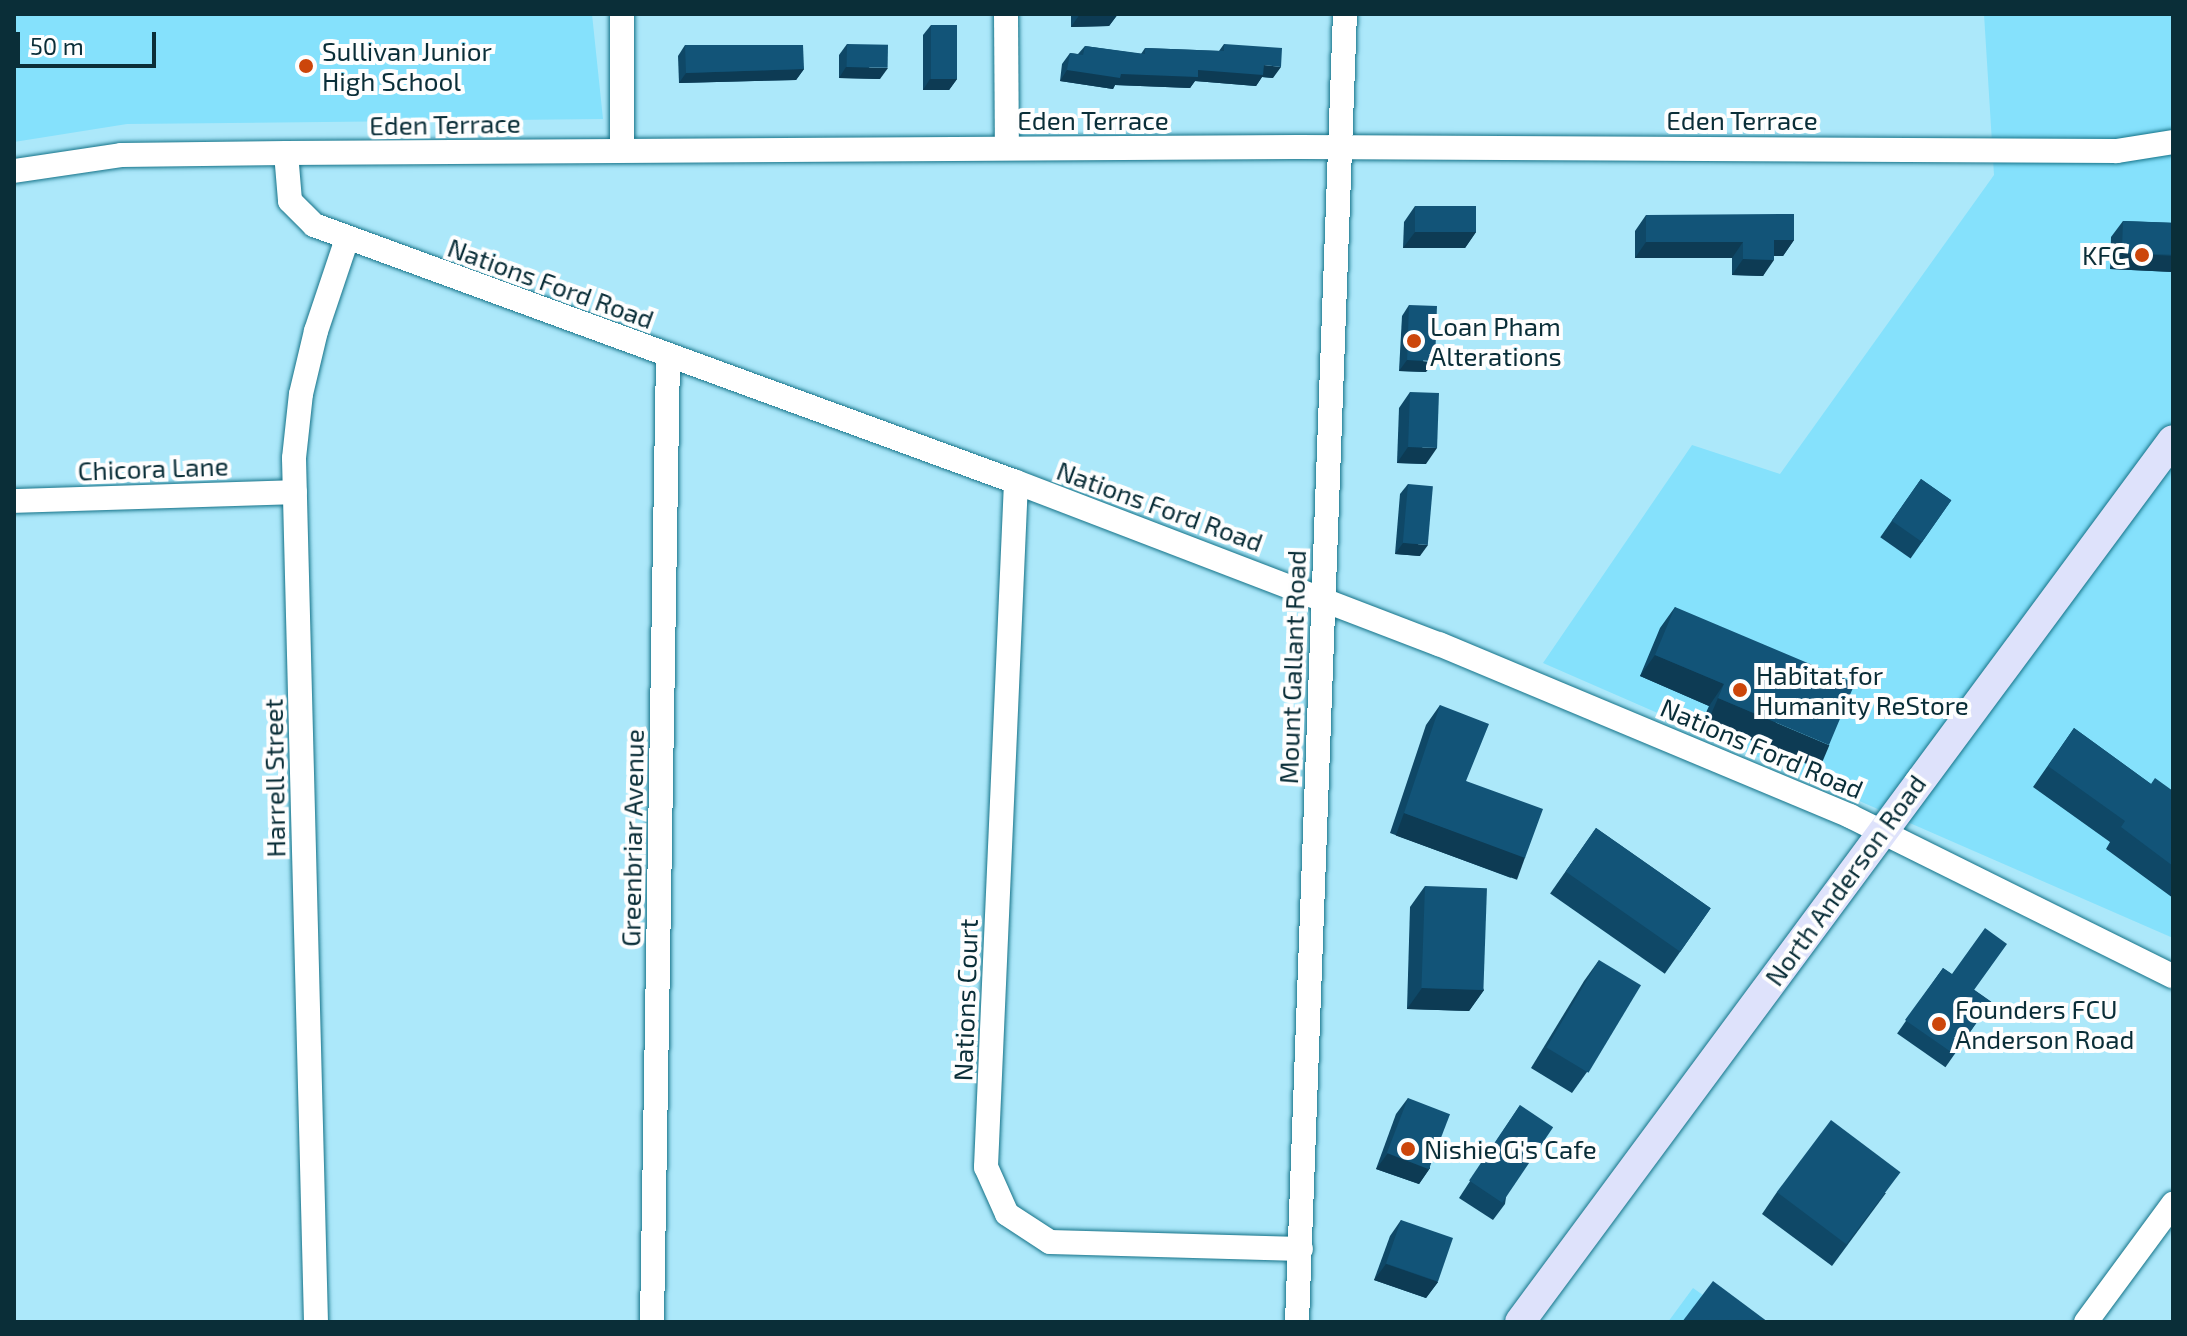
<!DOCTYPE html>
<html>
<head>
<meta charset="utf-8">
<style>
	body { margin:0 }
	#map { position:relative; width:2187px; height:1336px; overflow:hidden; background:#ace8fa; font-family:"Exo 2",sans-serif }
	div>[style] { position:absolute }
	.built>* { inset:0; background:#85e1fc }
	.roads { filter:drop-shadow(0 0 2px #147288) drop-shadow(0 0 2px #147288) }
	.minor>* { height:24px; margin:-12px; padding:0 12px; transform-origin:12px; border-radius:12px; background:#fff }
	.major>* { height:30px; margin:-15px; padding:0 15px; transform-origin:15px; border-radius:15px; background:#dee2fb }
	.wall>* { inset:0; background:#0f4867; transform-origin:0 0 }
	.shaded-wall>* { inset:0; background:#0d3b54; transform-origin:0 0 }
	.building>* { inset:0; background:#125478; transform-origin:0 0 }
	.dots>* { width:22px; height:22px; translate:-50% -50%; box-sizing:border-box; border:4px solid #fefefe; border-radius:50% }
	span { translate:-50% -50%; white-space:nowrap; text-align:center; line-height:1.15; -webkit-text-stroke:8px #fefefe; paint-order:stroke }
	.poi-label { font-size:26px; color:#0a2e38 }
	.left { translate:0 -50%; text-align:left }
	.right { translate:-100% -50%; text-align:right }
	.street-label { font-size:26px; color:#0a2e38 }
	.frame { position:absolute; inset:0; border:16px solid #0a2e38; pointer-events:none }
	.scale { position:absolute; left:16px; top:32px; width:140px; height:36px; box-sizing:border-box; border:4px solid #0a2e38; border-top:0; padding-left:10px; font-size:24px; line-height:28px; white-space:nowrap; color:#0a2e38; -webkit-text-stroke:6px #fefefe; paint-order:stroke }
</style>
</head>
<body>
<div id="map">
	<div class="built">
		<div style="clip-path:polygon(14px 14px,592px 14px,603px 119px,127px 124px,14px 142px)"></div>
		<div style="clip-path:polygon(1984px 14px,2173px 14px,2173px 938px,1543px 663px,1692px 445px,1780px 474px,1994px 175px)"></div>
		<div style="clip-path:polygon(1693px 1288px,1741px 1322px,1668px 1322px)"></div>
	</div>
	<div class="roads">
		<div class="minor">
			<div style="left:1006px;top:14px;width:134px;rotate:89.6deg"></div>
			<div style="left:622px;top:150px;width:136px;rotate:-90deg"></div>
			<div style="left:286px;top:153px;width:48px;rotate:85.2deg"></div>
			<div style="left:290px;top:201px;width:34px;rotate:45deg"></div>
			<div style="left:314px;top:225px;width:748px;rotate:20.11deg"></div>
			<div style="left:1016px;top:482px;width:453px;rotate:21deg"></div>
			<div style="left:1439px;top:644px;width:446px;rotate:22.7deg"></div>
			<div style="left:1850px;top:816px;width:360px;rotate:26.4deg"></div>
			<div style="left:14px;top:171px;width:108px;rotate:-8.5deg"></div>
			<div style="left:121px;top:155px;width:165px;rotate:-0.7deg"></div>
			<div style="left:286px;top:153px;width:1014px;rotate:-0.34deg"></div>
			<div style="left:1300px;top:147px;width:817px;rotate:0.28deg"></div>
			<div style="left:2117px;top:151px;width:57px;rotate:-9.1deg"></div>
			<div style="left:1016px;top:482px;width:686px;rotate:92.51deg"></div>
			<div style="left:986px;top:1167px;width:51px;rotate:65.9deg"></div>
			<div style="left:1007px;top:1214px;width:51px;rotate:33.1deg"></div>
			<div style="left:1050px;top:1242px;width:251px;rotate:1.6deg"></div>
			<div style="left:14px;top:501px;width:281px;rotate:-1.8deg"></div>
			<div style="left:316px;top:1322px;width:864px;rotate:-91.46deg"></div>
			<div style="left:294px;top:458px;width:64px;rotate:-83.8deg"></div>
			<div style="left:301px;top:394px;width:65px;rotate:-76.6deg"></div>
			<div style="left:316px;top:331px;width:97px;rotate:-71.4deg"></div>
			<div style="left:652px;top:1322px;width:966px;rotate:-89.05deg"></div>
			<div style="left:1297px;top:1322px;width:1309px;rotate:-87.9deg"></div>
			<div style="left:2086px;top:1322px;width:147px;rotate:-53.6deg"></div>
		</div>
		<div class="major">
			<div style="left:1520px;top:1322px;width:1097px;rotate:-53.49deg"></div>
		</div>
	</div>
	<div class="wall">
		<div style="clip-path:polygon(1071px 14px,1118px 14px,1109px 26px,1071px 27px)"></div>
		<div style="clip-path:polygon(931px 25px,957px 79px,949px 90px,923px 90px,923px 35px)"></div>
		<div style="clip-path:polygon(847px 44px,880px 79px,839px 78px,839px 55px)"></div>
		<div style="clip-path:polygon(1224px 44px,1273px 78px,1262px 77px,1256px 86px,1195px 81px,1190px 88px,1115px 85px,1113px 89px,1060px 81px,1062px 64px,1070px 53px,1078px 54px,1085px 46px,1141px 54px,1145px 48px,1219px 51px)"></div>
		<div style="clip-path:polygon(685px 45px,804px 69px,796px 80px,679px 83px,678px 56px)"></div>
		<div style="clip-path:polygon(1415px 206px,1476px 232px,1465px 248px,1403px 248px,1404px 222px)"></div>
		<div style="clip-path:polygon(1646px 215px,1794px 240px,1783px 256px,1774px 256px,1763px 276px,1732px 275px,1732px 258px,1635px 258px,1635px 231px)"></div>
		<div style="clip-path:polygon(2123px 221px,2173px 223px,2173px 272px,2110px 269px,2111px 237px)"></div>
		<div style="clip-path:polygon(1409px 305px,1426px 372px,1399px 371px,1402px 316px)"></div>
		<div style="clip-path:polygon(1410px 392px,1426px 464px,1397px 463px,1399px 408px)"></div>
		<div style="left:1921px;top:479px;width:37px;height:71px;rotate:35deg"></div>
		<div style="clip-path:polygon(1408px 484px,1420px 556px,1395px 554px,1400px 494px)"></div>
		<div style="clip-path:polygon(1675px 607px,1814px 766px,1703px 719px,1709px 706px,1640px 676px,1660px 628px)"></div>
		<div style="clip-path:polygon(1440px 705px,1466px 781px,1511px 878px,1390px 833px,1426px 725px)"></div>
		<div style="clip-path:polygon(2074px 728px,2151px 784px,2173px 791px,2173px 898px,2106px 849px,2110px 842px,2033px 787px)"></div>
		<div style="left:1596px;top:828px;width:140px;height:80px;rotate:35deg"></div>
		<div style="clip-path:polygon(1425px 886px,1484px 990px,1469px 1011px,1407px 1009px,1410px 907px)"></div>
		<div style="clip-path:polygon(1599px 960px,1587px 1072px,1572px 1093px,1531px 1068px,1584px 981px)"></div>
		<div style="left:1943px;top:968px;width:59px;height:80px;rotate:35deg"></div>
		<div style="clip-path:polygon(1408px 1098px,1430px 1168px,1419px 1184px,1376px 1169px,1396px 1114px)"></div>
		<div style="clip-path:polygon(1520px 1105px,1505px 1204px,1493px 1220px,1459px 1198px)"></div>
		<div style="clip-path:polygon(1777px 1192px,1886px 1193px,1832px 1266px,1762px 1214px)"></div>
		<div style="clip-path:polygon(1401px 1220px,1438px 1282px,1426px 1298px,1374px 1280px,1390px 1236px)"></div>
	</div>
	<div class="shaded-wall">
		<div style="clip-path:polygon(1080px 14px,1118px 14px,1109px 26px,1071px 27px)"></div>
		<div style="clip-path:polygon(1264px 65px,1281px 67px,1273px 78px,1262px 77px,1256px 86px,1195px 81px,1190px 88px,1115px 85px,1113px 89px,1060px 81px,1067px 70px,1121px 74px)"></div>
		<div style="clip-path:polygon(846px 67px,888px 68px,880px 79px,839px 78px)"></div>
		<div style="clip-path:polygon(804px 69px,796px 80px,679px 83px,686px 73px)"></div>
		<div style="clip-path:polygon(930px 79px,957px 79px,949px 90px,923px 90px)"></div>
		<div style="clip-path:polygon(1415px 232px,1476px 232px,1465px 248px,1403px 248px)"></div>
		<div style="clip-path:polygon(1774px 240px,1794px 240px,1783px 256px,1763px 256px)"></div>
		<div style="clip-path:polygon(1646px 242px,1743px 242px,1732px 258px,1635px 258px)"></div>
		<div style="clip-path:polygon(2121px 253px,2173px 256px,2173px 272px,2110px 269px)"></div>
		<div style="clip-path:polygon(1743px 259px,1774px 260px,1763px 276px,1732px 275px)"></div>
		<div style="clip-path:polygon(1407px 360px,1434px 362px,1426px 372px,1399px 371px)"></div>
		<div style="clip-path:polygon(1408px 447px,1437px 448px,1426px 464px,1397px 463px)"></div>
		<div style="clip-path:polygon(1403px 543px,1428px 545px,1420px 556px,1395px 554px)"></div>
		<div style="clip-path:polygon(1655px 655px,1724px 684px,1709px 706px,1640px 676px)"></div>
		<div style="left:1718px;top:698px;width:121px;height:26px;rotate:23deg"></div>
		<div style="left:1404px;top:813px;width:129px;height:24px;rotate:20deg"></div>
		<div style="clip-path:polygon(1422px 988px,1484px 990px,1469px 1011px,1407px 1009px)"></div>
		<div style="clip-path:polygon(1388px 1153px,1430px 1168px,1419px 1184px,1376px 1169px)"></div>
		<div style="clip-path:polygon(1386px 1264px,1438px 1282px,1426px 1298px,1374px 1280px)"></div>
	</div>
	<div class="building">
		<div style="left:931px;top:25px;width:26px;height:54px"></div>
		<div style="left:847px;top:44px;width:41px;height:23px;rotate:1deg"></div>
		<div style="clip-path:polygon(1224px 44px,1282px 48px,1281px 67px,1264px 65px,1263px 75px,1198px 70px,1198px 77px,1121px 74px,1120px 78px,1067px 70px,1070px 53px,1083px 55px,1085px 46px,1145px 54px,1145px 48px,1224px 51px)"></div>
		<div style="clip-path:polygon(685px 45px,803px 45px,804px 69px,686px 73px)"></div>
		<div style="left:1415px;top:206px;width:61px;height:26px"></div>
		<div style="clip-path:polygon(1794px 214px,1794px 240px,1774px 240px,1774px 260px,1743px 259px,1743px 242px,1646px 242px,1646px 215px)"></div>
		<div style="left:2123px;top:221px;width:50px;height:32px;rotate:2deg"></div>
		<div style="left:1409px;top:305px;width:28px;height:55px;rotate:2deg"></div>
		<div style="left:1410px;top:392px;width:29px;height:55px;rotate:2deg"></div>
		<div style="left:1921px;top:479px;width:37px;height:51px;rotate:35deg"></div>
		<div style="left:1408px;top:484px;width:25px;height:59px;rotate:5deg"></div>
		<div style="clip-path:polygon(1675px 607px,1855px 683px,1829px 745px,1718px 698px,1724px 684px,1655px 655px)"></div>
		<div style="clip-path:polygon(1440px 705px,1489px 724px,1466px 781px,1543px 809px,1525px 858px,1404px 813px)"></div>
		<div style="clip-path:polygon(2074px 728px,2151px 784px,2155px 778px,2173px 791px,2173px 866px,2121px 827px,2125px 821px,2048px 766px)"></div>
		<div style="left:1596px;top:828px;width:140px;height:53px;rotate:35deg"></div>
		<div style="left:1425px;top:886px;width:62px;height:102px;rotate:2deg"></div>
		<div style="clip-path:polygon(1985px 928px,2007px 944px,1974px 990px,1991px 1002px,1954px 1054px,1905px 1020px,1943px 968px,1952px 974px)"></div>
		<div style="left:1599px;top:960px;width:49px;height:102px;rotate:31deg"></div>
		<div style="left:1408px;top:1098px;width:45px;height:59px;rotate:21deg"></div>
		<div style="left:1520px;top:1105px;width:40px;height:91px;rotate:34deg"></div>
		<div style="left:1831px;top:1120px;width:87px;height:90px;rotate:37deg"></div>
		<div style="left:1401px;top:1220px;width:55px;height:46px;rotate:19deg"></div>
		<div style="clip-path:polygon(1713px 1281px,1768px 1322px,1682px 1322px)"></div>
	</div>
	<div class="dots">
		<div style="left:306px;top:66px;background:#cc460b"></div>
		<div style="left:2142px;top:255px;background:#cc460b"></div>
		<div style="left:1414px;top:341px;background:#cc460b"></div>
		<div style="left:1740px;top:690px;background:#cc460b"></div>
		<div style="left:1939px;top:1024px;background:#cc460b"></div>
		<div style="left:1408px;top:1149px;background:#cc460b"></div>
	</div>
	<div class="poi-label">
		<span class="left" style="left:322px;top:66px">Sullivan Junior<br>High School</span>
		<span class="right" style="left:2126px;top:255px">KFC</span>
		<span class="left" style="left:1430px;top:341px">Loan Pham<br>Alterations</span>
		<span class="left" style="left:1756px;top:690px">Habitat for<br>Humanity ReStore</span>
		<span class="left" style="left:1955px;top:1024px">Founders FCU<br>Anderson Road</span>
		<span class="left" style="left:1424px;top:1149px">Nishie G's Cafe</span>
	</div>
	<div class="street-label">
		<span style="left:1093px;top:120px">Eden Terrace</span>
		<span style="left:1742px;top:120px">Eden Terrace</span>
		<span style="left:445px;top:124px;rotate:-1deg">Eden Terrace</span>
		<span style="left:551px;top:283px;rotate:20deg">Nations Ford Road</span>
		<span style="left:153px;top:468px;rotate:-2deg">Chicora Lane</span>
		<span style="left:1160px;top:506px;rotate:20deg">Nations Ford Road</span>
		<span style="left:1292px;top:667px;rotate:-88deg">Mount Gallant Road</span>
		<span style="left:1762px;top:748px;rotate:23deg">Nations Ford Road</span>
		<span style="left:274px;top:778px;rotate:-91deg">Harrell Street</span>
		<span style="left:632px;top:838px;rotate:-89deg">Greenbriar Avenue</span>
		<span style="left:1845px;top:880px;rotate:-54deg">North Anderson Road</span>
		<span style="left:965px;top:1000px;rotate:-88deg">Nations Court</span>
	</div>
	<div class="frame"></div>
	<div class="scale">50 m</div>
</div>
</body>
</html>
